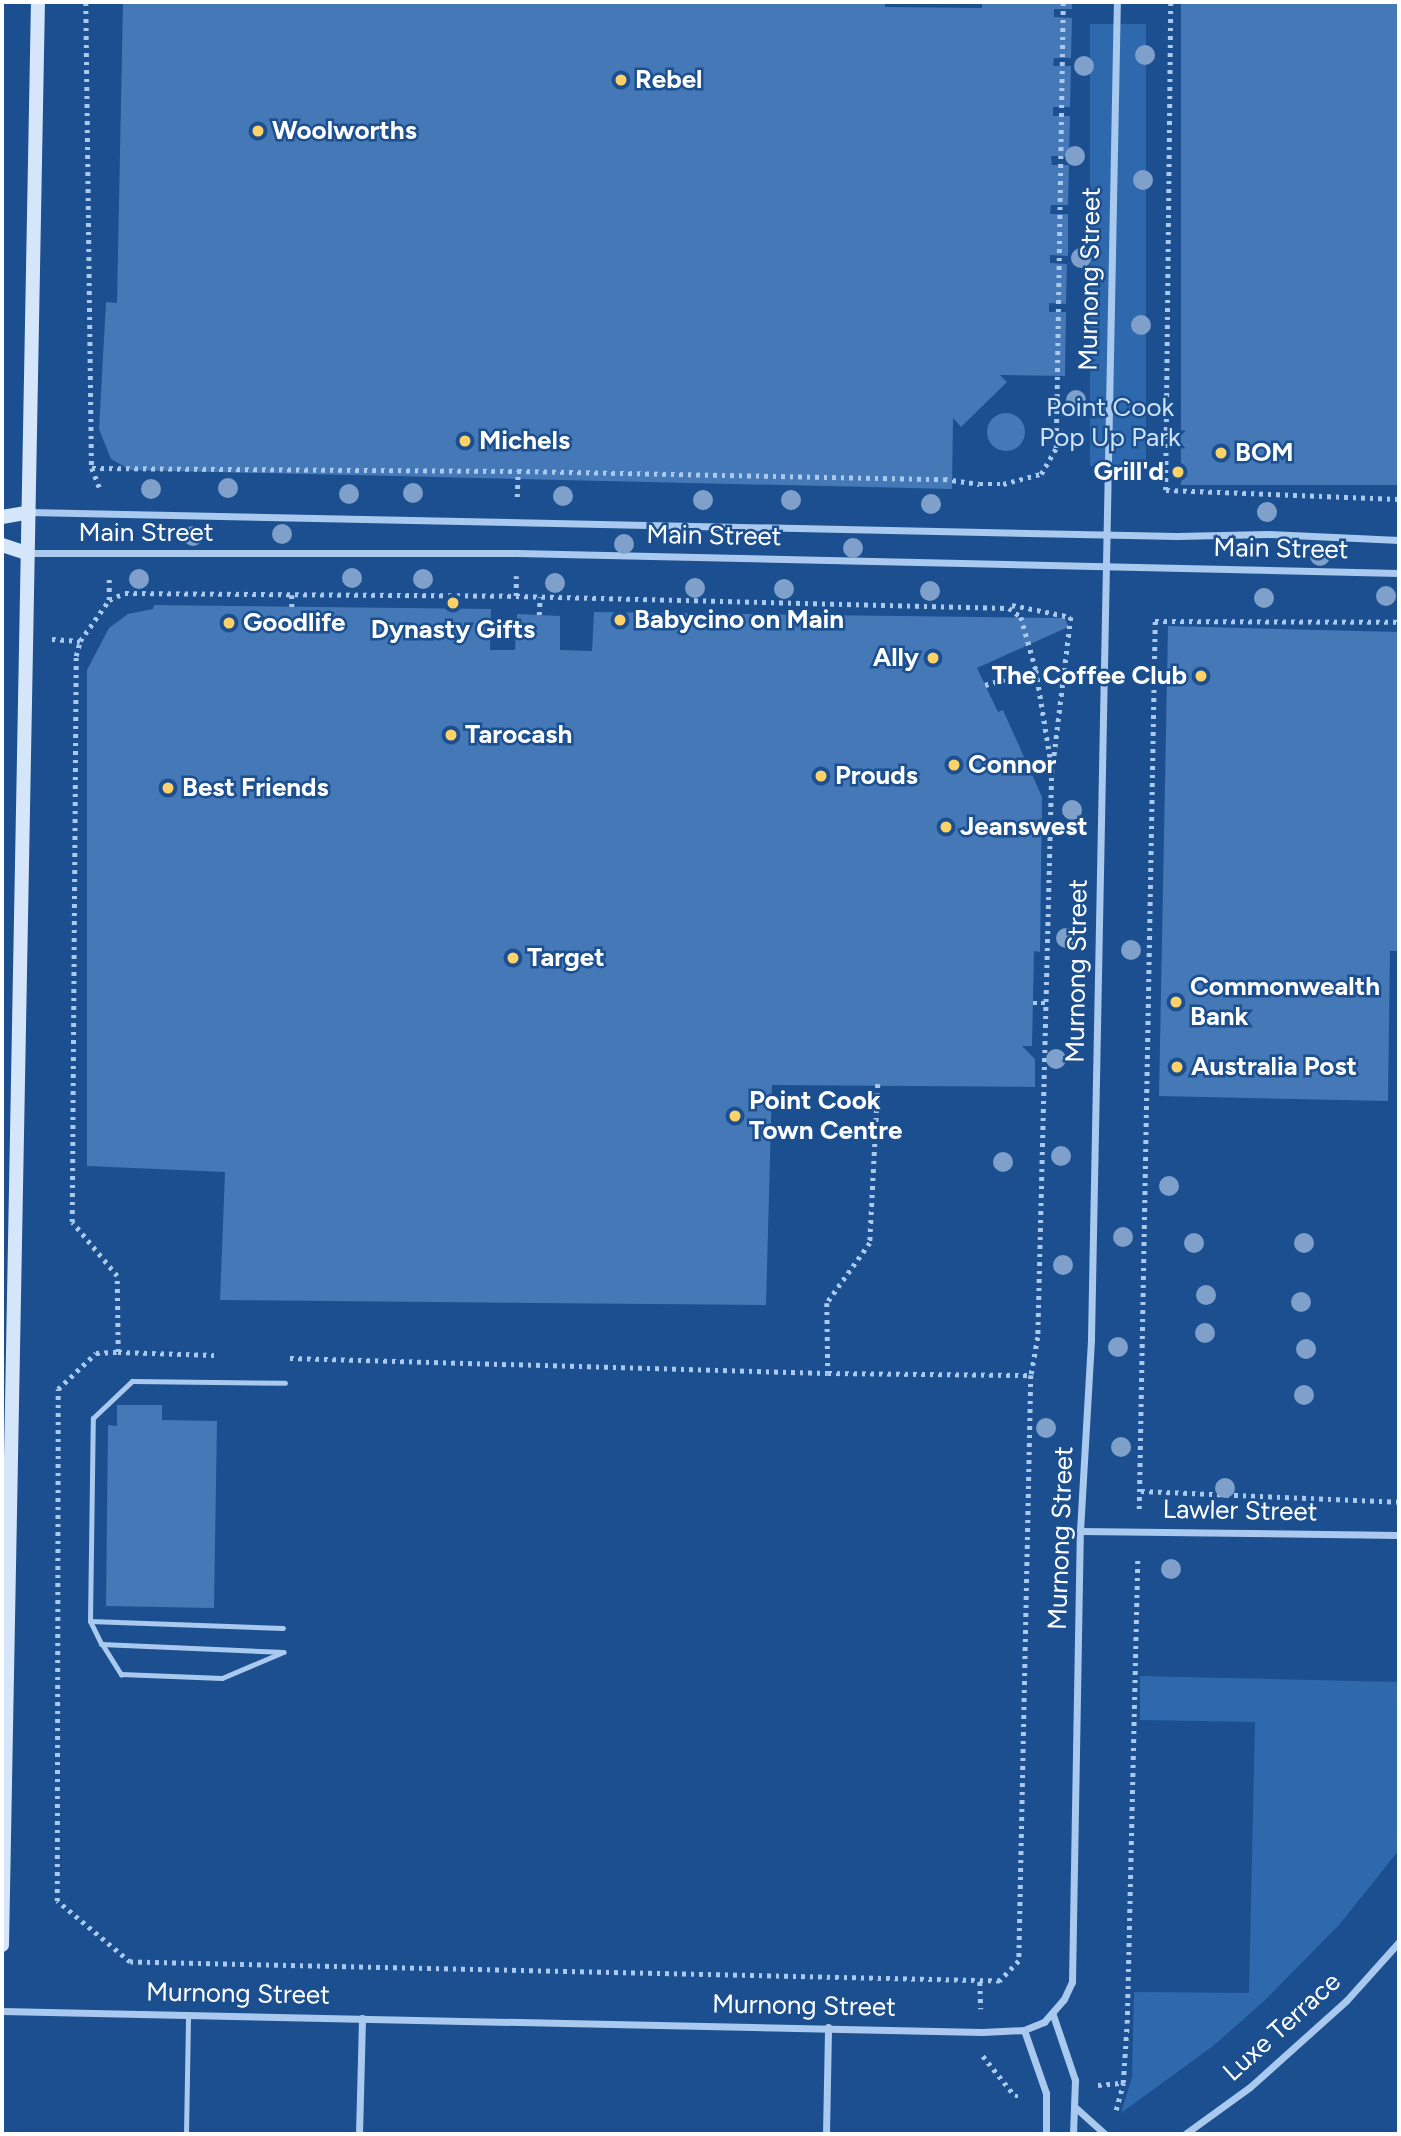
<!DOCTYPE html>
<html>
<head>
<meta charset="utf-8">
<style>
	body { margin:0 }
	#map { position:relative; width:1401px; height:2136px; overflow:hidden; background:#1b4f8f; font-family:Figtree,sans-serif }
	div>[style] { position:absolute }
	.green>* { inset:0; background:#2e69ad; transform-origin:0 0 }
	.building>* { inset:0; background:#4478b7; transform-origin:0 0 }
	.round { border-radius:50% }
	.path>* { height:4.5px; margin-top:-2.25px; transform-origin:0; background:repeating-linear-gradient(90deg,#a9c9ee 0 3.5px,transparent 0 8.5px) }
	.lane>* { height:5px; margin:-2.5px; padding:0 2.5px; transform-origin:2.5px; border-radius:2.5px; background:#a9c9ee }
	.street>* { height:7px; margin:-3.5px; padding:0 3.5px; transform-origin:3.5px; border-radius:3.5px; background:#a9c9ee }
	.secondary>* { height:14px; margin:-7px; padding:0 7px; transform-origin:7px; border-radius:7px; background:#d6e6fa }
	.trees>* { width:20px; height:20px; margin:-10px; border-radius:50%; background:#7ea0ca }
	.dots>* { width:19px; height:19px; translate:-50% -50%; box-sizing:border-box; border:4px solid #1b4f8f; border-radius:50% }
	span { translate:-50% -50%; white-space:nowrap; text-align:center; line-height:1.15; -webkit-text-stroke:5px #1b4f8f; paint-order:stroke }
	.poi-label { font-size:26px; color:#fff; font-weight:700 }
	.left { translate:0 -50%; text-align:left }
	.right { translate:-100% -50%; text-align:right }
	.street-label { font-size:26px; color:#fff }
	.park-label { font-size:26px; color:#cfe3fa }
	.frame { position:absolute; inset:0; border:4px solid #fff; pointer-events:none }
</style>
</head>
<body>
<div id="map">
	<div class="green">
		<div style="left:1090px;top:24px;width:56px;height:442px"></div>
		<div style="clip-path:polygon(1140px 1676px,1399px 1682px,1399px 1850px,1339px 1925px,1263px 2002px,1213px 2046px,1121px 2113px,1132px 2077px,1134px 1992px,1249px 1993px,1255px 1722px,1140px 1720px)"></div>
	</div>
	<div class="building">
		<div style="clip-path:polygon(123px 2px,885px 2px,885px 7px,982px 8px,982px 2px,1072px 2px,1072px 9px,1054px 9px,1054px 17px,1072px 18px,1071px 58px,1054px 58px,1053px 66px,1071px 66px,1070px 107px,1053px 107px,1053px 116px,1070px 116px,1069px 156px,1051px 156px,1052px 165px,1069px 165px,1068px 205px,1051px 205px,1050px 214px,1068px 214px,1068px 256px,1050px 255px,1050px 263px,1067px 264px,1066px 304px,1049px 303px,1049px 312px,1066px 312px,1065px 376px,1000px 375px,1007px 382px,961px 427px,953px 418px,952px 489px,130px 470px,111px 459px,99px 429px,106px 302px,117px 303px)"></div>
		<div style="left:1181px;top:2px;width:218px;height:483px"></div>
		<div class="round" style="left:987px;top:413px;width:38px;height:38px"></div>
		<div style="clip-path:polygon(154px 605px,491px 609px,490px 650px,515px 650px,517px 614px,560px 616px,560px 650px,592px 651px,594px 612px,1065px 618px,1068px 627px,977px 668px,998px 712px,1003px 710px,1042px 797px,1040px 952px,1034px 951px,1032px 1046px,1022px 1046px,1035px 1059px,1035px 1087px,772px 1085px,766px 1305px,220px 1300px,225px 1172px,87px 1166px,87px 670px,109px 628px,128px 614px,153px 609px)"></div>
		<div style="clip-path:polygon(1168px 626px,1399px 632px,1399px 951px,1390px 951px,1388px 1101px,1159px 1096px)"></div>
		<div style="clip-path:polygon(117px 1405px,162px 1405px,162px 1420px,217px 1421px,214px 1608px,106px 1606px,108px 1425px,117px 1426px)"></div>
	</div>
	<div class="path">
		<div style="left:86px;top:2px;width:466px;rotate:89.3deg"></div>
		<div style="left:92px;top:468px;width:22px;rotate:69deg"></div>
		<div style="left:1171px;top:2px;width:488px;rotate:90.6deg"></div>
		<div style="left:1166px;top:490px;width:233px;rotate:2.2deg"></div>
		<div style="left:92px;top:468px;width:426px;rotate:0.4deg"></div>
		<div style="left:518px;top:471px;width:426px;rotate:1.1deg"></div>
		<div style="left:944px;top:479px;width:36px;rotate:8deg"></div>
		<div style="left:980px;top:484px;width:23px"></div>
		<div style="left:1003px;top:484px;width:39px;rotate:-15deg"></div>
		<div style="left:1041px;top:474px;width:30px;rotate:-60deg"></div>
		<div style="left:1056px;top:448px;width:446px;rotate:-89.1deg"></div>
		<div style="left:517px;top:497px;width:26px;rotate:-88deg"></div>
		<div style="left:292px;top:595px;width:12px;rotate:90deg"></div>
		<div style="left:516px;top:596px;width:20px;rotate:-90deg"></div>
		<div style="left:109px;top:600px;width:17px;rotate:-24deg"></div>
		<div style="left:125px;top:593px;width:391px;rotate:0.4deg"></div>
		<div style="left:516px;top:596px;width:493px;rotate:1.4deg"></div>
		<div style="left:1009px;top:608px;width:15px;rotate:37deg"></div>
		<div style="left:1021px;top:617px;width:55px;rotate:74.2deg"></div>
		<div style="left:1036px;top:670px;width:100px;rotate:80.8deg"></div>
		<div style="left:1052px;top:769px;width:568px;rotate:91.41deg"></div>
		<div style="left:1038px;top:1337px;width:39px;rotate:100deg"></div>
		<div style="left:1031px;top:1375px;width:586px;rotate:91.17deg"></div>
		<div style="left:1019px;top:1961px;width:28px;rotate:134deg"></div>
		<div style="left:1000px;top:1981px;width:870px;rotate:-178.75deg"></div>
		<div style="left:130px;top:1962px;width:95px;rotate:-140.1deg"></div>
		<div style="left:57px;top:1901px;width:512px;rotate:-89.89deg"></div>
		<div style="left:58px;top:1389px;width:52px;rotate:-43.5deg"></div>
		<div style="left:96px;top:1353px;width:22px;rotate:-3deg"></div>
		<div style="left:118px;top:1352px;width:76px;rotate:-90.8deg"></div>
		<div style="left:117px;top:1276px;width:70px;rotate:-129.8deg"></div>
		<div style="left:72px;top:1222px;width:566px;rotate:-89.6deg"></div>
		<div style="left:76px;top:656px;width:16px;rotate:-75deg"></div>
		<div style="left:80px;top:641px;width:50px;rotate:-54.7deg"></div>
		<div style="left:109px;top:600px;width:23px;rotate:-90deg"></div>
		<div style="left:1012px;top:605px;width:60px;rotate:11.5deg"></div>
		<div style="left:1071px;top:617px;width:149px;rotate:96.9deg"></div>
		<div style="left:539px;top:615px;width:18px;rotate:-87deg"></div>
		<div style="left:52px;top:639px;width:28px;rotate:4deg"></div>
		<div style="left:985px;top:685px;width:53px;rotate:-16.4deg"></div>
		<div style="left:1033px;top:1003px;width:13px"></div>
		<div style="left:878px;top:1084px;width:159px;rotate:92.9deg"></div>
		<div style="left:870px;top:1243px;width:74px;rotate:125.6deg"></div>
		<div style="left:827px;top:1303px;width:70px;rotate:89.2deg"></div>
		<div style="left:828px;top:1373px;width:203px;rotate:0.6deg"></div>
		<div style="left:118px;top:1352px;width:96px;rotate:1.8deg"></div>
		<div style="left:290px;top:1358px;width:538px;rotate:1.6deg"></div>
		<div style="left:1141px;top:1491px;width:258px;rotate:2.4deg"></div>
		<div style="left:1139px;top:1509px;width:888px;rotate:-88.97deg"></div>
		<div style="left:1155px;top:621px;width:244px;rotate:0.2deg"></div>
		<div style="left:980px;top:1982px;width:27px;rotate:88deg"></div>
		<div style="left:983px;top:2056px;width:51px;rotate:51.3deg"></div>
		<div style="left:1015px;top:2096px;width:5px"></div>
		<div style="left:1098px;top:2085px;width:25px;rotate:-5deg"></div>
		<div style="left:1116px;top:2110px;width:28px;rotate:-75deg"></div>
		<div style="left:1123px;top:2083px;width:60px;rotate:-86.2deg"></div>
		<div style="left:1127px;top:2023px;width:467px;rotate:-88.7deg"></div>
	</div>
	<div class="lane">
		<div style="left:90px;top:1621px;width:25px;rotate:64deg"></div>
		<div style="left:101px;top:1644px;width:183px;rotate:2.5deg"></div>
		<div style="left:283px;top:1628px;width:193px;rotate:-177.9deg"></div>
		<div style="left:90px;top:1621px;width:203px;rotate:-89.2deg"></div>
		<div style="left:93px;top:1418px;width:54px;rotate:-43.5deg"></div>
		<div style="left:132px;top:1381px;width:153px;rotate:0.7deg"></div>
		<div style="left:102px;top:1644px;width:36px;rotate:58deg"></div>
		<div style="left:121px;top:1674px;width:101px;rotate:2.3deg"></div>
		<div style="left:222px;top:1678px;width:64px;rotate:-23deg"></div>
		<div style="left:186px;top:2134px;width:120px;rotate:-89deg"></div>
	</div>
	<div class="street">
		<div style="left:29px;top:512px;width:1148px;rotate:1.2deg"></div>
		<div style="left:1177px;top:536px;width:91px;rotate:-1.3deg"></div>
		<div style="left:1268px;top:534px;width:131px;rotate:2.6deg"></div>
		<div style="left:28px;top:553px;width:489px"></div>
		<div style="left:517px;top:553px;width:882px;rotate:1.3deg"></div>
		<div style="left:1080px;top:1531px;width:319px;rotate:0.7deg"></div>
		<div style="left:2px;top:2011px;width:980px;rotate:1.23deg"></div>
		<div style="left:982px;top:2032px;width:42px;rotate:-2.7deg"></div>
		<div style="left:1024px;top:2030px;width:22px;rotate:-22deg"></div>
		<div style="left:1044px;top:2022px;width:30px;rotate:-49deg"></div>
		<div style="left:1064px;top:1999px;width:19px;rotate:-65deg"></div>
		<div style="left:1072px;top:1982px;width:451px;rotate:-89deg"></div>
		<div style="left:1080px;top:1531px;width:193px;rotate:-86.7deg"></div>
		<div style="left:1091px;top:1338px;width:1336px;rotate:-88.89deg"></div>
		<div style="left:1053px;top:2015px;width:69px;rotate:71.3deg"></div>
		<div style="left:1075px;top:2080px;width:54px;rotate:92.1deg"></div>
		<div style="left:1024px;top:2030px;width:67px;rotate:70.8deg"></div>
		<div style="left:1046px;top:2093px;width:41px;rotate:90deg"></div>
		<div style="left:1076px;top:2108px;width:39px;rotate:42deg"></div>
		<div style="left:359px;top:2134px;width:116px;rotate:-88.5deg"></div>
		<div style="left:826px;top:2134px;width:107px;rotate:-88.9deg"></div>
		<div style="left:1185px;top:2134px;width:80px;rotate:-35.9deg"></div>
		<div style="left:1250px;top:2087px;width:129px;rotate:-41.9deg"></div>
		<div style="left:1346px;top:2001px;width:79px;rotate:-48.1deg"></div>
	</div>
	<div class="secondary">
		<div style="left:2px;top:517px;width:27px;rotate:-10deg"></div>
		<div style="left:2px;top:545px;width:26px;rotate:18deg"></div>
		<div style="left:2px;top:1945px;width:1943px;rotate:-88.94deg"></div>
	</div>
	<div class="trees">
		<div style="left:1145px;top:55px"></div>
		<div style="left:1084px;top:66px"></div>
		<div style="left:1075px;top:156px"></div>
		<div style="left:1143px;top:180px"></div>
		<div style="left:1081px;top:258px"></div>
		<div style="left:1141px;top:325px"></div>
		<div style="left:1076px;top:400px"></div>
		<div style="left:228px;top:488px"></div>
		<div style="left:151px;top:489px"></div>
		<div style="left:413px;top:493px"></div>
		<div style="left:349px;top:494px"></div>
		<div style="left:563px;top:496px"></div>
		<div style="left:703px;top:500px"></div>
		<div style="left:791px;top:500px"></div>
		<div style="left:931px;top:504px"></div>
		<div style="left:1267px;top:512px"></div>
		<div style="left:282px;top:534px"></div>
		<div style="left:193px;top:536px"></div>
		<div style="left:624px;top:544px"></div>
		<div style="left:853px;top:548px"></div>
		<div style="left:1320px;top:556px"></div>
		<div style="left:352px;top:578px"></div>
		<div style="left:139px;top:579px"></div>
		<div style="left:423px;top:579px"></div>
		<div style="left:555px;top:583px"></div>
		<div style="left:695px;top:588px"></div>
		<div style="left:784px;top:589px"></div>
		<div style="left:930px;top:591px"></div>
		<div style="left:1386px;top:596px"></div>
		<div style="left:1264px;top:598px"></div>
		<div style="left:1072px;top:810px"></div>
		<div style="left:1066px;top:938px"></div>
		<div style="left:1131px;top:950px"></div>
		<div style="left:1056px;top:1059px"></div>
		<div style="left:1061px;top:1156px"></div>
		<div style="left:1003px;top:1162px"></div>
		<div style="left:1169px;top:1186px"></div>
		<div style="left:1123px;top:1237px"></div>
		<div style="left:1194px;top:1243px"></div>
		<div style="left:1304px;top:1243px"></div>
		<div style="left:1063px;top:1265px"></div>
		<div style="left:1206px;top:1295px"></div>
		<div style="left:1301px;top:1302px"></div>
		<div style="left:1205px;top:1333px"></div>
		<div style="left:1118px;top:1347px"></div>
		<div style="left:1306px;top:1349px"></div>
		<div style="left:1304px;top:1395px"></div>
		<div style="left:1046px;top:1428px"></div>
		<div style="left:1121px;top:1447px"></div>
		<div style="left:1225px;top:1488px"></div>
		<div style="left:1171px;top:1569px"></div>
	</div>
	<div class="dots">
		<div style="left:621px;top:80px;background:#ffd166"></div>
		<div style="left:258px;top:131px;background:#ffd166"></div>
		<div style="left:465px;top:441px;background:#ffd166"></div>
		<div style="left:1221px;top:453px;background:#ffd166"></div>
		<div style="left:1178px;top:472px;background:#ffd166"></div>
		<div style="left:453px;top:603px;background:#ffd166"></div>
		<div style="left:620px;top:620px;background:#ffd166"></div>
		<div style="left:229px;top:623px;background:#ffd166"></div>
		<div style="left:933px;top:658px;background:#ffd166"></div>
		<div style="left:1201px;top:676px;background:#ffd166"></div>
		<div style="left:451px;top:735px;background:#ffd166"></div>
		<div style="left:954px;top:765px;background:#ffd166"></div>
		<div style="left:821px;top:776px;background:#ffd166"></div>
		<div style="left:168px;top:788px;background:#ffd166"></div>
		<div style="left:946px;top:827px;background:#ffd166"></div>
		<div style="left:513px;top:958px;background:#ffd166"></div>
		<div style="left:1176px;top:1002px;background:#ffd166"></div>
		<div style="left:1177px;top:1067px;background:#ffd166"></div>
		<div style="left:735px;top:1116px;background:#ffd166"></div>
	</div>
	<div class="poi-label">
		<span class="left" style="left:635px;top:80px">Rebel</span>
		<span class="left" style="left:272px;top:131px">Woolworths</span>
		<span class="left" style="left:479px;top:441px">Michels</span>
		<span class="left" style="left:1235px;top:453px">BOM</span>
		<span class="right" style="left:1164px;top:472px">Grill'd</span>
		<span class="left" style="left:634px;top:620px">Babycino on Main</span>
		<span class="left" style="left:243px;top:623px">Goodlife</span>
		<span style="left:453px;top:630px">Dynasty Gifts</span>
		<span class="right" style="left:919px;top:658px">Ally</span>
		<span class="right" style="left:1187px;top:676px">The Coffee Club</span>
		<span class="left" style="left:465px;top:735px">Tarocash</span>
		<span class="left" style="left:968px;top:765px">Connor</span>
		<span class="left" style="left:835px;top:776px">Prouds</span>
		<span class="left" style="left:182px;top:788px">Best Friends</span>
		<span class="left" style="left:960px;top:827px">Jeanswest</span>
		<span class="left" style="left:527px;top:958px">Target</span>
		<span class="left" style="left:1190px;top:1002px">Commonwealth<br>Bank</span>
		<span class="left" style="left:1191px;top:1067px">Australia Post</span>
		<span class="left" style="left:749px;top:1116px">Point Cook<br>Town Centre</span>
	</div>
	<div class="street-label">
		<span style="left:1090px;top:279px;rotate:-89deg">Murnong Street</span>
		<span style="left:146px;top:533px">Main Street</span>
		<span style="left:714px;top:536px;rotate:1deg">Main Street</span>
		<span style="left:1281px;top:549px;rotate:1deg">Main Street</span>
		<span style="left:1077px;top:971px;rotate:-89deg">Murnong Street</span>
		<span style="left:1240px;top:1511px;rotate:1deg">Lawler Street</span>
		<span style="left:1061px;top:1538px;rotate:-88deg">Murnong Street</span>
		<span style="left:238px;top:1994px;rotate:1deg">Murnong Street</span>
		<span style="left:804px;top:2006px;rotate:1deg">Murnong Street</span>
		<span style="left:1282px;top:2027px;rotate:-42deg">Luxe Terrace</span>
	</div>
	<div class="park-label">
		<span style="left:1110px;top:423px">Point Cook<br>Pop Up Park</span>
	</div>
	<div class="frame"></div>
</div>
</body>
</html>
